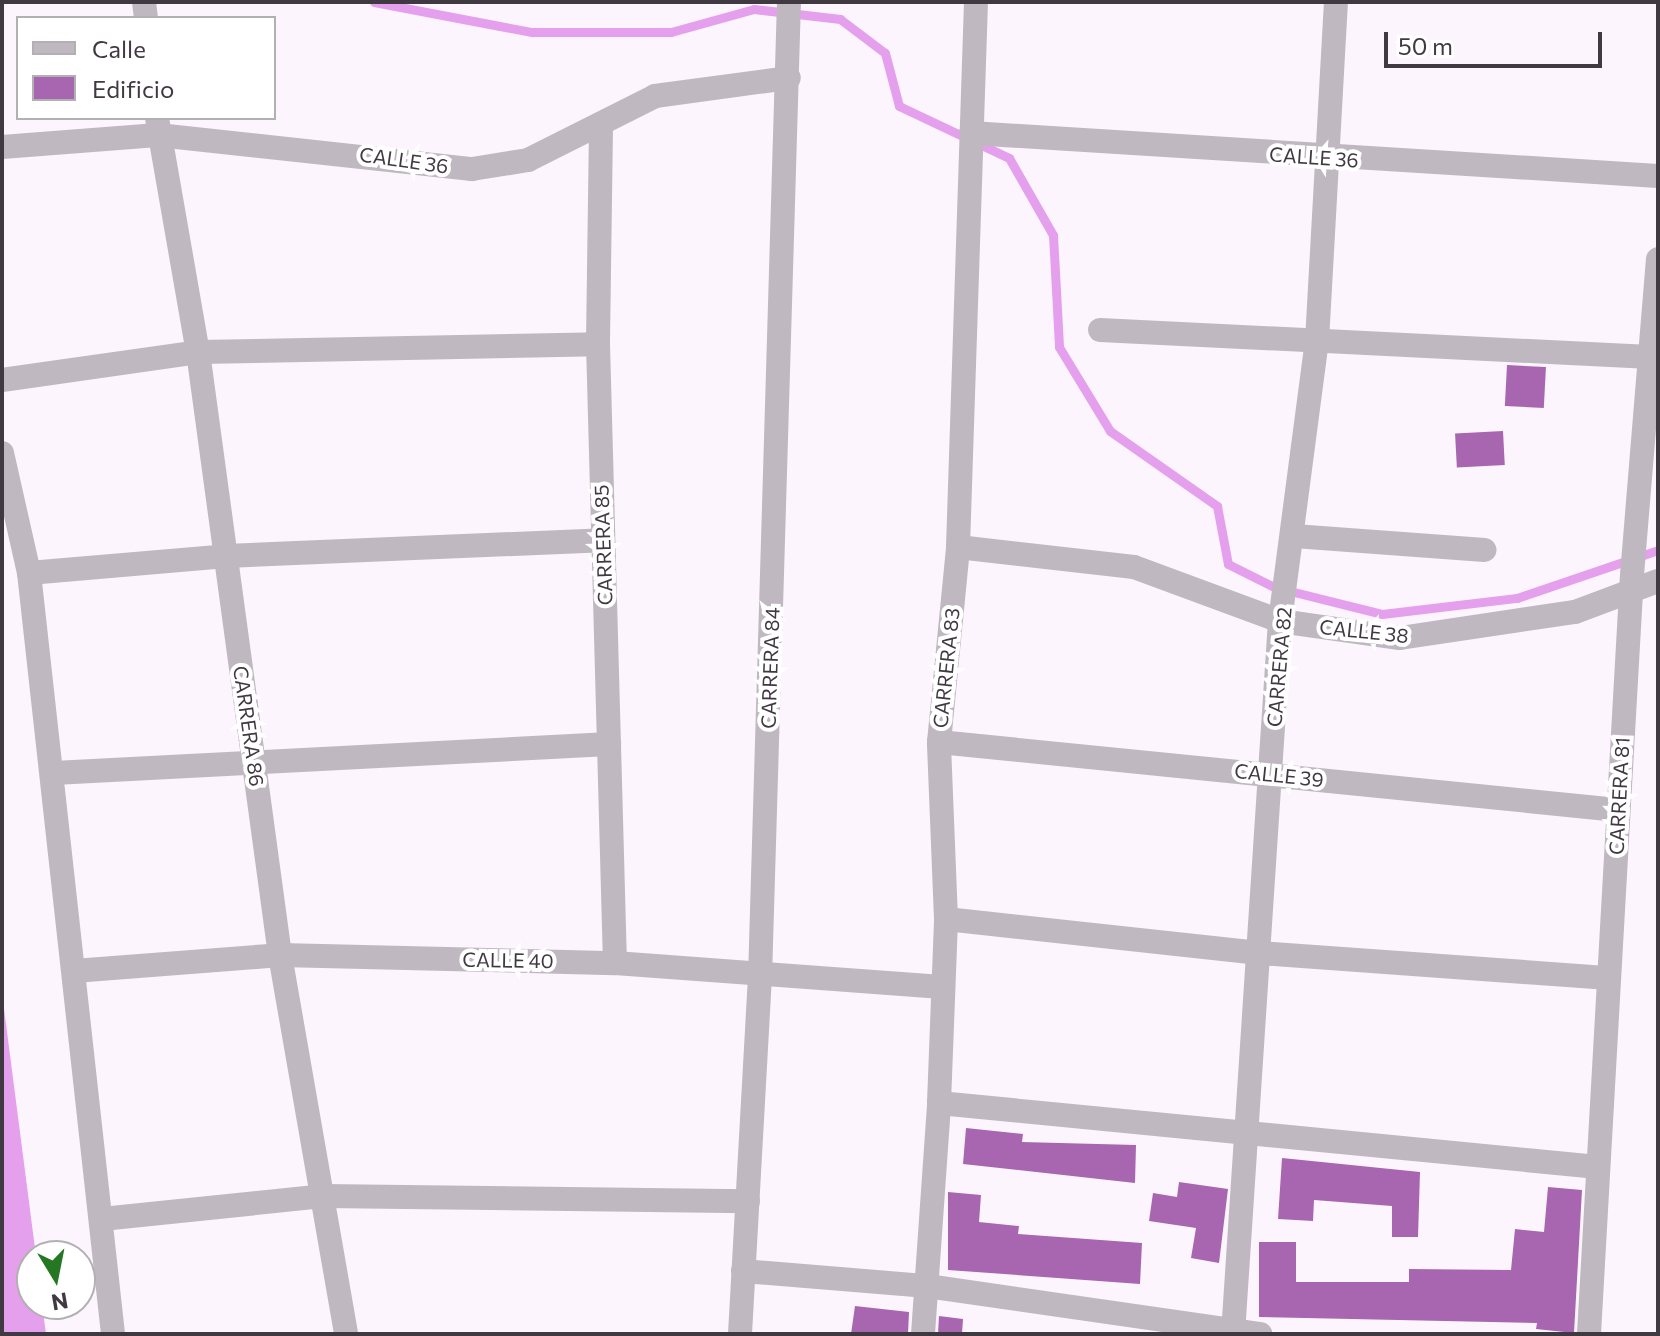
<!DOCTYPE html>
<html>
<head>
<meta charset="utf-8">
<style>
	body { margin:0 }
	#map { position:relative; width:1660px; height:1336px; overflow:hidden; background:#fdf5fd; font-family:Commissioner,sans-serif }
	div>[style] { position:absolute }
	.water>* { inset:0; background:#e5a0ed }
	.stream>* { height:9px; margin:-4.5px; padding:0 4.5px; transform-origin:4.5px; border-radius:4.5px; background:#e5a0ed }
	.building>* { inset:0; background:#a766af; transform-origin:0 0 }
	.minor>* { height:24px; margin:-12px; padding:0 12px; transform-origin:12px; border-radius:12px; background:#c0b8c1 }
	span { translate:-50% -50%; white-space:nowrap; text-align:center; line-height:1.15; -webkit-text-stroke:8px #fff; paint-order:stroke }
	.street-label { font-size:20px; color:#413942 }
	.frame { position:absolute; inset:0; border:4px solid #413942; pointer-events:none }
	.legend { position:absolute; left:16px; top:16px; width:260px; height:104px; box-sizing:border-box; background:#fff; border:2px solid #b3b0b3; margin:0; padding:10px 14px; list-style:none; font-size:24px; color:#413942 }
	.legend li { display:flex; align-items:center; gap:16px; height:40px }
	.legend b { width:40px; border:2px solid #b3b0b3 }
	.north { position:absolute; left:16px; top:1240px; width:80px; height:80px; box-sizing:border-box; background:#fff; border:2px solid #b3b0b3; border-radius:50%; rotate:170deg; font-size:22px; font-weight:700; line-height:32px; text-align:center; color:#413942 }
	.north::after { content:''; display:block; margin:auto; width:28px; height:36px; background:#247824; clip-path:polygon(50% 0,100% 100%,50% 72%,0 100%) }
	.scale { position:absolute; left:1384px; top:32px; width:218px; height:36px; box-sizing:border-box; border:4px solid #413942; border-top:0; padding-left:10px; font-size:24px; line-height:28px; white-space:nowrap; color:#413942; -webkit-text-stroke:6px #fff; paint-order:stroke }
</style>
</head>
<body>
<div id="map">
	<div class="water">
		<div style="clip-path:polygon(2px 993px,36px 1256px,32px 1304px,42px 1304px,46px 1334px,2px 1334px)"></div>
	</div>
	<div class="stream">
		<div style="left:374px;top:2px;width:161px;rotate:10.8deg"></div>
		<div style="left:532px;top:32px;width:139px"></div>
		<div style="left:671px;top:32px;width:86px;rotate:-15.5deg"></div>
		<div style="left:754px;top:9px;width:87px;rotate:6.6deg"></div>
		<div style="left:840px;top:19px;width:56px;rotate:37.1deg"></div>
		<div style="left:885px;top:53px;width:55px;rotate:75.2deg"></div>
		<div style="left:899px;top:106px;width:122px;rotate:25.3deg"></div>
		<div style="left:1009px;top:158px;width:89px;rotate:60.3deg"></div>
		<div style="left:1053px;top:235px;width:112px;rotate:86.9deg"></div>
		<div style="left:1059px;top:347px;width:98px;rotate:58.7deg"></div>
		<div style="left:1110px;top:431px;width:131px;rotate:35deg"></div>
		<div style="left:1217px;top:506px;width:59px;rotate:79.3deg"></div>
		<div style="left:1228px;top:564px;width:51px;rotate:26.6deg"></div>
		<div style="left:1274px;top:587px;width:111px;rotate:14deg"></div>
		<div style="left:1382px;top:614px;width:136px;rotate:-6.8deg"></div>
		<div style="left:1517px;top:598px;width:149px;rotate:-18.8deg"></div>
	</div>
	<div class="building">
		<div style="left:1507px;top:365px;width:39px;height:41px;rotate:3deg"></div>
		<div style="left:1503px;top:431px;width:34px;height:48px;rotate:87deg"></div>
		<div style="clip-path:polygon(966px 1128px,1023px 1134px,1022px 1142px,1136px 1145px,1135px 1183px,963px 1164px)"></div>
		<div style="clip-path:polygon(1282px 1158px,1420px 1172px,1418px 1237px,1392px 1237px,1392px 1206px,1314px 1200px,1313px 1221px,1278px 1219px)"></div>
		<div style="clip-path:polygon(1179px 1182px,1228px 1189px,1219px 1263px,1191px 1258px,1196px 1228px,1149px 1221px,1153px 1193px,1177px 1197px)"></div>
		<div style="clip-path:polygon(1548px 1187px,1582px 1190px,1574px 1333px,1536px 1329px,1537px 1323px,1259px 1317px,1259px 1242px,1296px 1242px,1296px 1282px,1409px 1282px,1409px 1269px,1511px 1270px,1515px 1229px,1544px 1232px)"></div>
		<div style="clip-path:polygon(948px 1192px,981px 1195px,979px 1222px,1019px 1226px,1018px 1234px,1142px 1243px,1140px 1284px,948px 1270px)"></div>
		<div style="clip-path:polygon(855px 1306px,909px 1312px,908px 1334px,851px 1334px)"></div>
		<div style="clip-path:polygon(939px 1316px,963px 1319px,962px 1334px,938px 1334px)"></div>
	</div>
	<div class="minor">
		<div style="left:144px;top:2px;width:16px;rotate:83deg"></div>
		<div style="left:157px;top:118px;width:238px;rotate:80.1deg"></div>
		<div style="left:198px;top:352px;width:609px;rotate:82.26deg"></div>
		<div style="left:280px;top:955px;width:385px;rotate:80.1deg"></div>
		<div style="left:601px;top:127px;width:217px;rotate:90.8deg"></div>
		<div style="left:598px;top:344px;width:619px;rotate:88.43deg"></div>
		<div style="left:971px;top:133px;width:688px;rotate:3.58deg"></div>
		<div style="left:2px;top:147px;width:156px;rotate:-4.4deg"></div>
		<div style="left:158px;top:135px;width:316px;rotate:6.2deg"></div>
		<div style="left:472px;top:169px;width:57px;rotate:-9.1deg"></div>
		<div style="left:528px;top:160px;width:142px;rotate:-26.7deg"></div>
		<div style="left:655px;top:96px;width:135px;rotate:-7.7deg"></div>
		<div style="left:1100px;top:330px;width:551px;rotate:2.81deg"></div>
		<div style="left:2px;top:380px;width:198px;rotate:-8.1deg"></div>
		<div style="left:198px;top:352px;width:400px;rotate:-1.1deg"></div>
		<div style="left:2px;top:453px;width:123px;rotate:77.3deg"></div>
		<div style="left:29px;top:573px;width:766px;rotate:83.7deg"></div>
		<div style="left:1294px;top:536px;width:191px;rotate:4.2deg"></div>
		<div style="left:958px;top:547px;width:177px;rotate:6.5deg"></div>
		<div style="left:1134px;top:567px;width:156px;rotate:20.3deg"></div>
		<div style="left:1280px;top:621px;width:121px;rotate:8.1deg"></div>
		<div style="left:1400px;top:638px;width:177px;rotate:-8.5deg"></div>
		<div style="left:1575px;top:612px;width:89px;rotate:-20.5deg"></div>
		<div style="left:29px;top:573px;width:198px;rotate:-4.9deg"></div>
		<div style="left:226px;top:556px;width:377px;rotate:-2.4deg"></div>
		<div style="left:939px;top:742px;width:682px;rotate:5.72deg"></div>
		<div style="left:54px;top:773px;width:556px;rotate:-2.99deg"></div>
		<div style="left:946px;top:919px;width:315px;rotate:6.2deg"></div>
		<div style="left:1259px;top:953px;width:351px;rotate:4.1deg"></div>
		<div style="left:74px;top:971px;width:207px;rotate:-4.4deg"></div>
		<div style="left:280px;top:955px;width:335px;rotate:1.4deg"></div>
		<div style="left:615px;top:963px;width:328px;rotate:4.2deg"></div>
		<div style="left:939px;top:1103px;width:662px;rotate:5.55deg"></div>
		<div style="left:102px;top:1219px;width:222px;rotate:-5.9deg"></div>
		<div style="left:323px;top:1196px;width:425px;rotate:0.7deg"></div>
		<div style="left:743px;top:1271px;width:185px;rotate:4.7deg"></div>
		<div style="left:927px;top:1286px;width:337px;rotate:8.2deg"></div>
		<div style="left:740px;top:1334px;width:357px;rotate:-86.8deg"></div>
		<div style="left:760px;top:978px;width:976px;rotate:-88.3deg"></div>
		<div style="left:923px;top:1334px;width:232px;rotate:-86deg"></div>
		<div style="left:939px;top:1103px;width:184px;rotate:-87.8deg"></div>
		<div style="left:946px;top:919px;width:177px;rotate:-92.3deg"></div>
		<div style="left:939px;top:742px;width:196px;rotate:-84.4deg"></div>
		<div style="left:958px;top:547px;width:545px;rotate:-88.11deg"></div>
		<div style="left:1233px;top:1334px;width:715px;rotate:-86.23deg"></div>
		<div style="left:1280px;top:621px;width:282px;rotate:-82.5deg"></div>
		<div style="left:1317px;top:341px;width:340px;rotate:-86.8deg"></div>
		<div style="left:1589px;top:1334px;width:760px;rotate:-86.76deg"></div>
		<div style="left:1632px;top:575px;width:317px;rotate:-85.3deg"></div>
	</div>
	<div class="street-label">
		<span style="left:1314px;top:157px;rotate:4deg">CALLE 36</span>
		<span style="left:404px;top:160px;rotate:8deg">CALLE 36</span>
		<span style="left:603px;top:545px;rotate:-92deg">CARRERA 85</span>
		<span style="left:1364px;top:631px;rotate:6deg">CALLE 38</span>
		<span style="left:1279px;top:667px;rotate:-85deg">CARRERA 82</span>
		<span style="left:770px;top:668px;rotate:-88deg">CARRERA 84</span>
		<span style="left:946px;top:668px;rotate:-84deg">CARRERA 83</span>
		<span style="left:249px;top:726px;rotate:82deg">CARRERA 86</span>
		<span style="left:1279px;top:775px;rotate:6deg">CALLE 39</span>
		<span style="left:1619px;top:796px;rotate:-87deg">CARRERA 81</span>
		<span style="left:508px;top:960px;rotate:1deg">CALLE 40</span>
	</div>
	<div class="frame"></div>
	<ul class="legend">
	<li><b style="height:10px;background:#c0b8c1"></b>Calle</li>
	<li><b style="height:22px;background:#a766af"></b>Edificio</li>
	</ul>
	<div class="north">N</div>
	<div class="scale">50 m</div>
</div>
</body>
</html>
